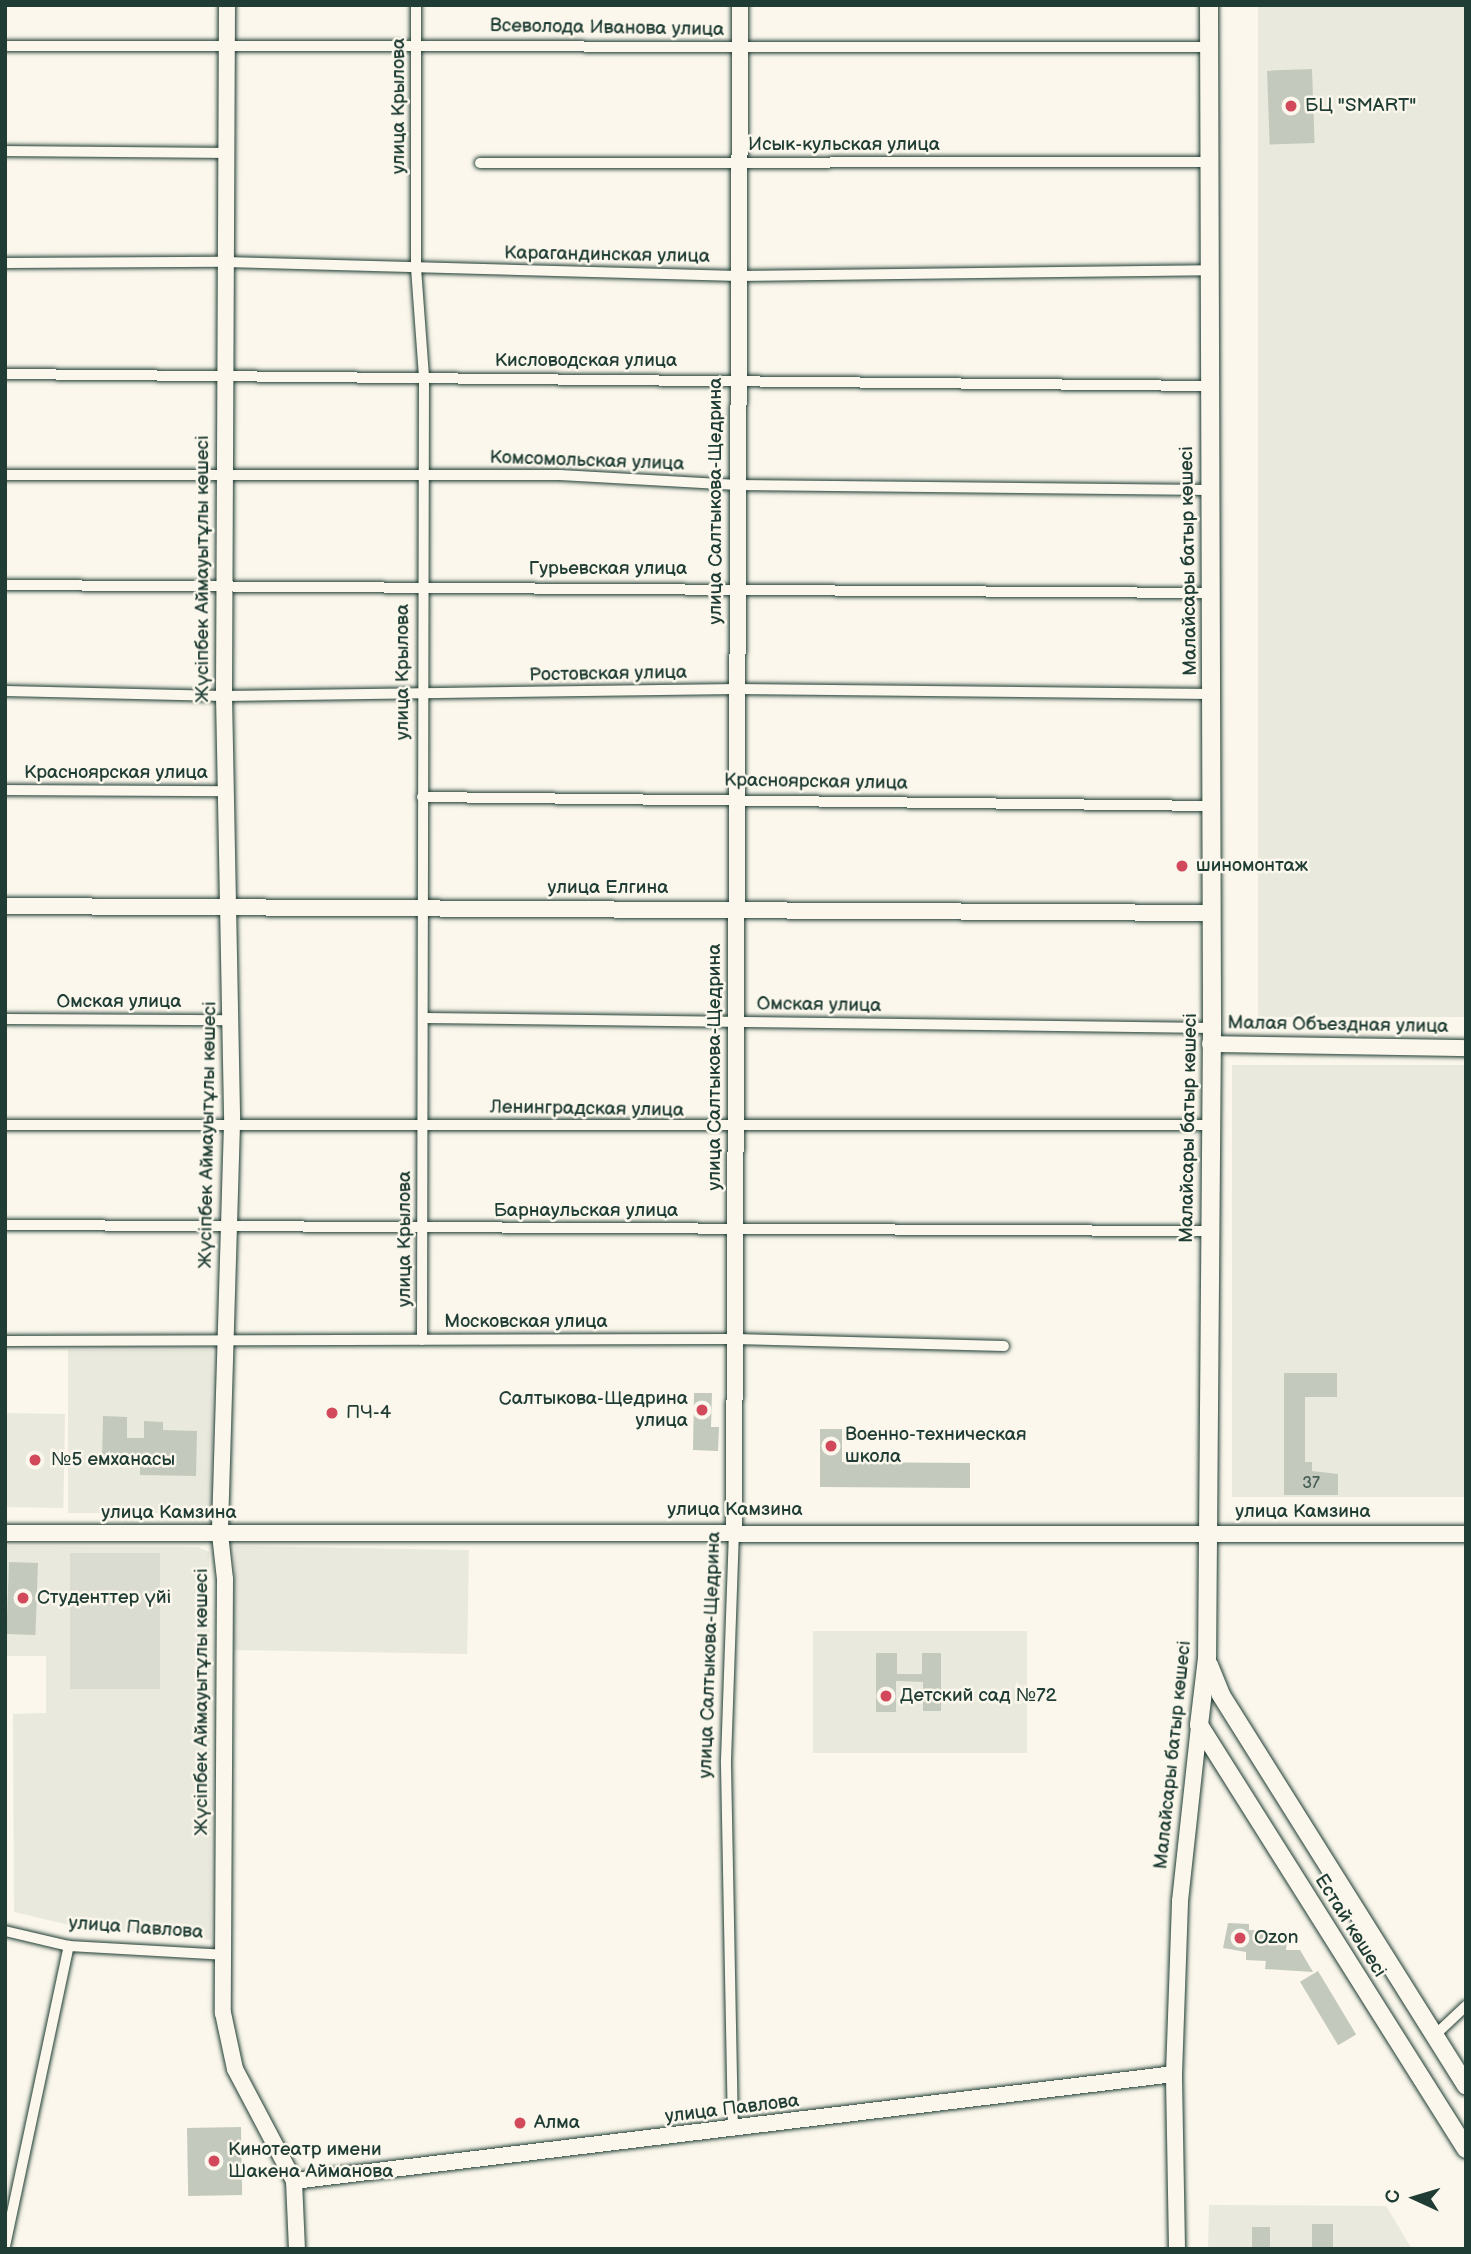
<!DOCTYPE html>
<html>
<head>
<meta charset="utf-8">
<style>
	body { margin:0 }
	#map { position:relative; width:1471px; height:2254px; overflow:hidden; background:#fbf7ec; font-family:"Balsamiq Sans",sans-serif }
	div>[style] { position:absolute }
	.built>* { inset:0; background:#eae9de; transform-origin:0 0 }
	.green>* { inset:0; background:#dbdcd1; transform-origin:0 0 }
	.building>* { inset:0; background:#c4c9be; transform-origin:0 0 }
	.roads { filter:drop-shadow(0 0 2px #1f3d34) drop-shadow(0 0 2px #1f3d34) }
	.street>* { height:10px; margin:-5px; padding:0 5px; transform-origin:5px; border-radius:5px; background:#fbf7ec }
	.secondary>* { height:16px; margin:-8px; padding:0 8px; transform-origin:8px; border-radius:8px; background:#fbf7ec }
	.primary>* { height:18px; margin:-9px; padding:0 9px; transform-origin:9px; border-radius:9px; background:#fbf7ec }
	.dots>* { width:19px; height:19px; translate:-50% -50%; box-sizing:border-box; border:4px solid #fbf7ec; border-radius:50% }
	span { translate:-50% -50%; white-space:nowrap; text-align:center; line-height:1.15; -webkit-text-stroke:5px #fbf7ec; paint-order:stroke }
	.number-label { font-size:16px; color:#486056 }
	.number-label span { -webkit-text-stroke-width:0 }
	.street-label { font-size:19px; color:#1f3d34 }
	.poi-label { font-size:19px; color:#1f3d34 }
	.left { translate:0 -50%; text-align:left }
	.right { translate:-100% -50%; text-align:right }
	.frame { position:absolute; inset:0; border:7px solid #1f3d34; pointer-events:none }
	.north { position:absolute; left:1380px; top:2163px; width:70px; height:70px; -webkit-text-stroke:5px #fbf7ec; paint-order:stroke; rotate:274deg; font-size:19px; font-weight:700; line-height:28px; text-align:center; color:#1f3d34 }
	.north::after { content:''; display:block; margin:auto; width:24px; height:32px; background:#1f3d34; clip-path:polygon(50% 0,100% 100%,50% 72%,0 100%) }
</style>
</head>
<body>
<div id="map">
	<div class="built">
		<div style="left:1258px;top:5px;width:208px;height:1012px"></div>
		<div style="left:1466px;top:1065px;width:432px;height:234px;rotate:90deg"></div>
		<div style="left:68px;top:1350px;width:144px;height:163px"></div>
		<div style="left:5px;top:1413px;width:60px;height:94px;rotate:1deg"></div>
		<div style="clip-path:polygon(5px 1546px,198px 1547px,209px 1552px,211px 1940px,69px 1925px,14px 1912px,13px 1714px,46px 1713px,46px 1656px,5px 1656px)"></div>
		<div style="left:235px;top:1546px;width:234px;height:104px;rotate:1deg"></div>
		<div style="left:813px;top:1631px;width:214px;height:122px"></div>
		<div style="clip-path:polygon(1209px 2205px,1386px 2206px,1412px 2249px,1208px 2249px)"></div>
	</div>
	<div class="green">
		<div style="left:70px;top:1553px;width:90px;height:136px"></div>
	</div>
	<div class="building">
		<div style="left:1312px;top:69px;width:74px;height:45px;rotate:88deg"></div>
		<div style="clip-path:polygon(1284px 1373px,1337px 1373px,1337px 1397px,1305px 1397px,1305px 1462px,1312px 1462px,1312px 1471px,1338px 1474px,1338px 1495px,1284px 1495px)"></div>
		<div style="clip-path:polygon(694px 1393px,712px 1393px,711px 1427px,719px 1427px,718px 1451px,693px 1450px)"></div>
		<div style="clip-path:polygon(103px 1416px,127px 1417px,127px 1438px,144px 1438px,144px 1421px,163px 1422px,163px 1430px,197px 1431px,196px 1476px,140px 1475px,140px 1460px,102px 1459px)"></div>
		<div style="clip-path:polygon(820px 1429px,842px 1429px,842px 1462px,970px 1463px,970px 1488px,820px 1487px)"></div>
		<div style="left:9px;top:1562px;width:29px;height:72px;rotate:2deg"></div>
		<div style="clip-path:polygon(876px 1653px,897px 1653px,897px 1674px,922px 1674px,922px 1653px,941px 1653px,941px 1711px,923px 1711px,923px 1682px,896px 1681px,896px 1712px,876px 1712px)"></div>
		<div style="clip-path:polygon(1228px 1923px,1249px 1924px,1249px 1930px,1267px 1931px,1266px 1939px,1287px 1940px,1286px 1950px,1300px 1950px,1313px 1972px,1265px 1969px,1266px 1961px,1246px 1960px,1246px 1952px,1223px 1948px)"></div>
		<div style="left:1318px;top:1971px;width:74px;height:21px;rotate:59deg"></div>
		<div style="left:241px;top:2127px;width:68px;height:54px;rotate:89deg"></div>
		<div style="left:1312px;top:2224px;width:21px;height:25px"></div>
		<div style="left:1252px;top:2227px;width:18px;height:22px"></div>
	</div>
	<div class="roads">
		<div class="street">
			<div style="left:416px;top:5px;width:263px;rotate:90deg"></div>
			<div style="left:416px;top:268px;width:109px;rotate:85.8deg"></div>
			<div style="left:424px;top:377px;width:963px;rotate:90.12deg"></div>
			<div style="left:5px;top:46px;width:1203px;rotate:0.05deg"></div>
			<div style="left:5px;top:151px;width:221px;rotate:0.5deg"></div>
			<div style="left:480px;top:163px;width:727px;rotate:-0.08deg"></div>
			<div style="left:5px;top:263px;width:220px;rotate:-0.3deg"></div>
			<div style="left:225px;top:262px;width:514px;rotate:1.56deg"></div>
			<div style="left:739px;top:276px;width:470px;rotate:-0.7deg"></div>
			<div style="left:5px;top:374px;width:1203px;rotate:0.57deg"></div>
			<div style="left:5px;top:475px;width:555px"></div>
			<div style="left:560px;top:475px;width:178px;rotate:3.2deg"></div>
			<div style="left:738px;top:485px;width:472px;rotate:0.6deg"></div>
			<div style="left:5px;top:585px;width:1205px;rotate:0.38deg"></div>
			<div style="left:5px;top:691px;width:219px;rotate:1.3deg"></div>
			<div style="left:224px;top:696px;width:513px;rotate:-0.78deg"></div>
			<div style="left:737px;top:689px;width:475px;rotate:0.6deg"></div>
			<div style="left:5px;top:790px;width:222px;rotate:0.3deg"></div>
			<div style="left:422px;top:797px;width:788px;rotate:0.65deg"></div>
			<div style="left:425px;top:1018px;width:787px;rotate:0.73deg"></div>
			<div style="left:5px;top:1019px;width:227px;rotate:0.3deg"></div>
			<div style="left:5px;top:1125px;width:1205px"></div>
			<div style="left:5px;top:1225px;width:1203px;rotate:0.29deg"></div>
			<div style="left:5px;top:1341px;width:730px;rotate:-0.16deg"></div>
			<div style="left:735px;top:1339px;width:269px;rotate:1.5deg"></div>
			<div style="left:5px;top:1931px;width:66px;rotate:13.2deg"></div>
			<div style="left:69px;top:1946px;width:154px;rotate:3.3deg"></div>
			<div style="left:1434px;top:2036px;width:44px;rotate:-43.2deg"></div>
			<div style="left:733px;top:2130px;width:370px;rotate:-91.1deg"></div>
			<div style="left:726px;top:1760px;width:230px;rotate:-88deg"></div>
			<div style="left:5px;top:2246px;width:307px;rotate:-78deg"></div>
		</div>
		<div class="secondary">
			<div style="left:227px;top:5px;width:691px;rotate:90.25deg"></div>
			<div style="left:224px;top:696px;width:428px;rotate:88.9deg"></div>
			<div style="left:232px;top:1124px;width:410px;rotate:91.7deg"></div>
			<div style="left:220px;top:1534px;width:45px;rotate:83.7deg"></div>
			<div style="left:225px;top:1579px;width:434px;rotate:90.3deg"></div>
			<div style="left:223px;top:2013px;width:57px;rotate:77.9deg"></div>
			<div style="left:235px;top:2069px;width:127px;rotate:62.2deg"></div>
			<div style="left:294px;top:2181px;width:68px;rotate:87.5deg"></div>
			<div style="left:5px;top:906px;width:1206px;rotate:0.33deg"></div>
			<div style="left:1210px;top:1044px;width:256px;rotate:0.9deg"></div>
			<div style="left:734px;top:1530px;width:1525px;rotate:-89.77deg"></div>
			<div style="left:5px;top:1533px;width:1461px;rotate:0.04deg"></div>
			<div style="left:294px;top:2181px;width:886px;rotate:-6.93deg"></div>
			<div style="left:1177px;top:2249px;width:175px;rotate:-91deg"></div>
			<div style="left:1174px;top:2074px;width:173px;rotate:-88deg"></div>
			<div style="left:1180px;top:1901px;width:177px;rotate:-83.8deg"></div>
		</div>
		<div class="primary">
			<div style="left:1209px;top:5px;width:1023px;rotate:89.83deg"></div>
			<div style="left:1212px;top:1028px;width:630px;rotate:90.45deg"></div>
			<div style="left:1207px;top:1658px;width:67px;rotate:96.8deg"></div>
			<div style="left:1199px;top:1725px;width:501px;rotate:57.8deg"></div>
			<div style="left:1209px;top:1665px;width:32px;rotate:68deg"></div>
			<div style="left:1221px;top:1695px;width:461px;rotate:57.9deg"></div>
		</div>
	</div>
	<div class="dots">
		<div style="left:1291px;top:106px;background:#d1495b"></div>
		<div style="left:1182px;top:866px;background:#d1495b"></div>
		<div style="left:702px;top:1410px;background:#d1495b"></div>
		<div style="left:332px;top:1413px;background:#d1495b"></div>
		<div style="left:831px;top:1446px;background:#d1495b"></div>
		<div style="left:35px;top:1460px;background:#d1495b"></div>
		<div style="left:23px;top:1598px;background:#d1495b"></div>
		<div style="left:886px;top:1696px;background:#d1495b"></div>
		<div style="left:1240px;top:1938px;background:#d1495b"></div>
		<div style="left:520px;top:2123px;background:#d1495b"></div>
		<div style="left:214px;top:2161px;background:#d1495b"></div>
	</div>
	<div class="number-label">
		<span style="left:1311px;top:1484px">37</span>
	</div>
	<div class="street-label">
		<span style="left:607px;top:28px;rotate:1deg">Всеволода Иванова улица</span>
		<span style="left:399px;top:106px;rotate:-90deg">улица Крылова</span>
		<span style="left:844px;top:145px">Исык-кульская улица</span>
		<span style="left:607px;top:255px;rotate:1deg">Карагандинская улица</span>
		<span style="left:586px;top:361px">Кисловодская улица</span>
		<span style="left:587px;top:461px;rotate:2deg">Комсомольская улица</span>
		<span style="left:716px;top:501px;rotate:-90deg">улица Салтыкова-Щедрина</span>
		<span style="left:1189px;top:561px;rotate:-91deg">Малайсары батыр көшесі</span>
		<span style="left:203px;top:569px;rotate:-90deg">Жүсіпбек Аймауытұлы көшесі</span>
		<span style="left:608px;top:569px">Гурьевская улица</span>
		<span style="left:403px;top:672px;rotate:-90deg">улица Крылова</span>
		<span style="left:608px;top:674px;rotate:-1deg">Ростовская улица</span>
		<span style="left:116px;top:773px">Красноярская улица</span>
		<span style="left:816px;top:782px;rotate:1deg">Красноярская улица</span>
		<span style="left:608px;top:888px">улица Елгина</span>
		<span style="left:119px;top:1002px">Омская улица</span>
		<span style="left:819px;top:1005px;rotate:1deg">Омская улица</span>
		<span style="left:1338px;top:1025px;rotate:1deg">Малая Объездная улица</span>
		<span style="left:715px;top:1067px;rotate:-90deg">улица Салтыкова-Щедрина</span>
		<span style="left:587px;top:1109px;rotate:1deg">Ленинградская улица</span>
		<span style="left:1189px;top:1128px;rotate:-89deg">Малайсары батыр көшесі</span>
		<span style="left:208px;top:1135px;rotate:-89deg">Жүсіпбек Аймауытұлы көшесі</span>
		<span style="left:586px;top:1211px">Барнаульская улица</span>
		<span style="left:405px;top:1239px;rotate:-90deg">улица Крылова</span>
		<span style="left:526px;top:1322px">Московская улица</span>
		<span style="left:735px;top:1510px">улица Камзина</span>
		<span style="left:1303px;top:1512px">улица Камзина</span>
		<span style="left:169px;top:1513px">улица Камзина</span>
		<span style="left:710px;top:1655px;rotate:-88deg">улица Салтыкова-Щедрина</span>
		<span style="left:202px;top:1702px;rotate:-90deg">Жүсіпбек Аймауытұлы көшесі</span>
		<span style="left:1173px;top:1755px;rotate:-84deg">Малайсары батыр көшесі</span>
		<span style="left:1350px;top:1926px;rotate:58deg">Естай көшесі</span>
		<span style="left:136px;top:1928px;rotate:4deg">улица Павлова</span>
		<span style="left:732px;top:2109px;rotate:-7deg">улица Павлова</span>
	</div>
	<div class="poi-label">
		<span class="left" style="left:1305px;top:106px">БЦ "SMART"</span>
		<span class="left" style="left:1196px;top:866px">шиномонтаж</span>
		<span class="right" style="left:688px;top:1410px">Салтыкова-Щедрина<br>улица</span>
		<span class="left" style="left:346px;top:1413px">ПЧ-4</span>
		<span class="left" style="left:845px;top:1446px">Военно-техническая<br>школа</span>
		<span class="left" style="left:51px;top:1460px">№5 емханасы</span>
		<span class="left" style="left:37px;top:1598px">Студенттер үйі</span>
		<span class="left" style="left:900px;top:1696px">Детский сад №72</span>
		<span class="left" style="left:1254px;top:1938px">Ozon</span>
		<span class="left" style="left:534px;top:2123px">Алма</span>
		<span class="left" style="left:228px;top:2161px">Кинотеатр имени<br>Шакена Айманова</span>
	</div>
	<div class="frame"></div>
	<div class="north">С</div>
</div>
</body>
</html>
